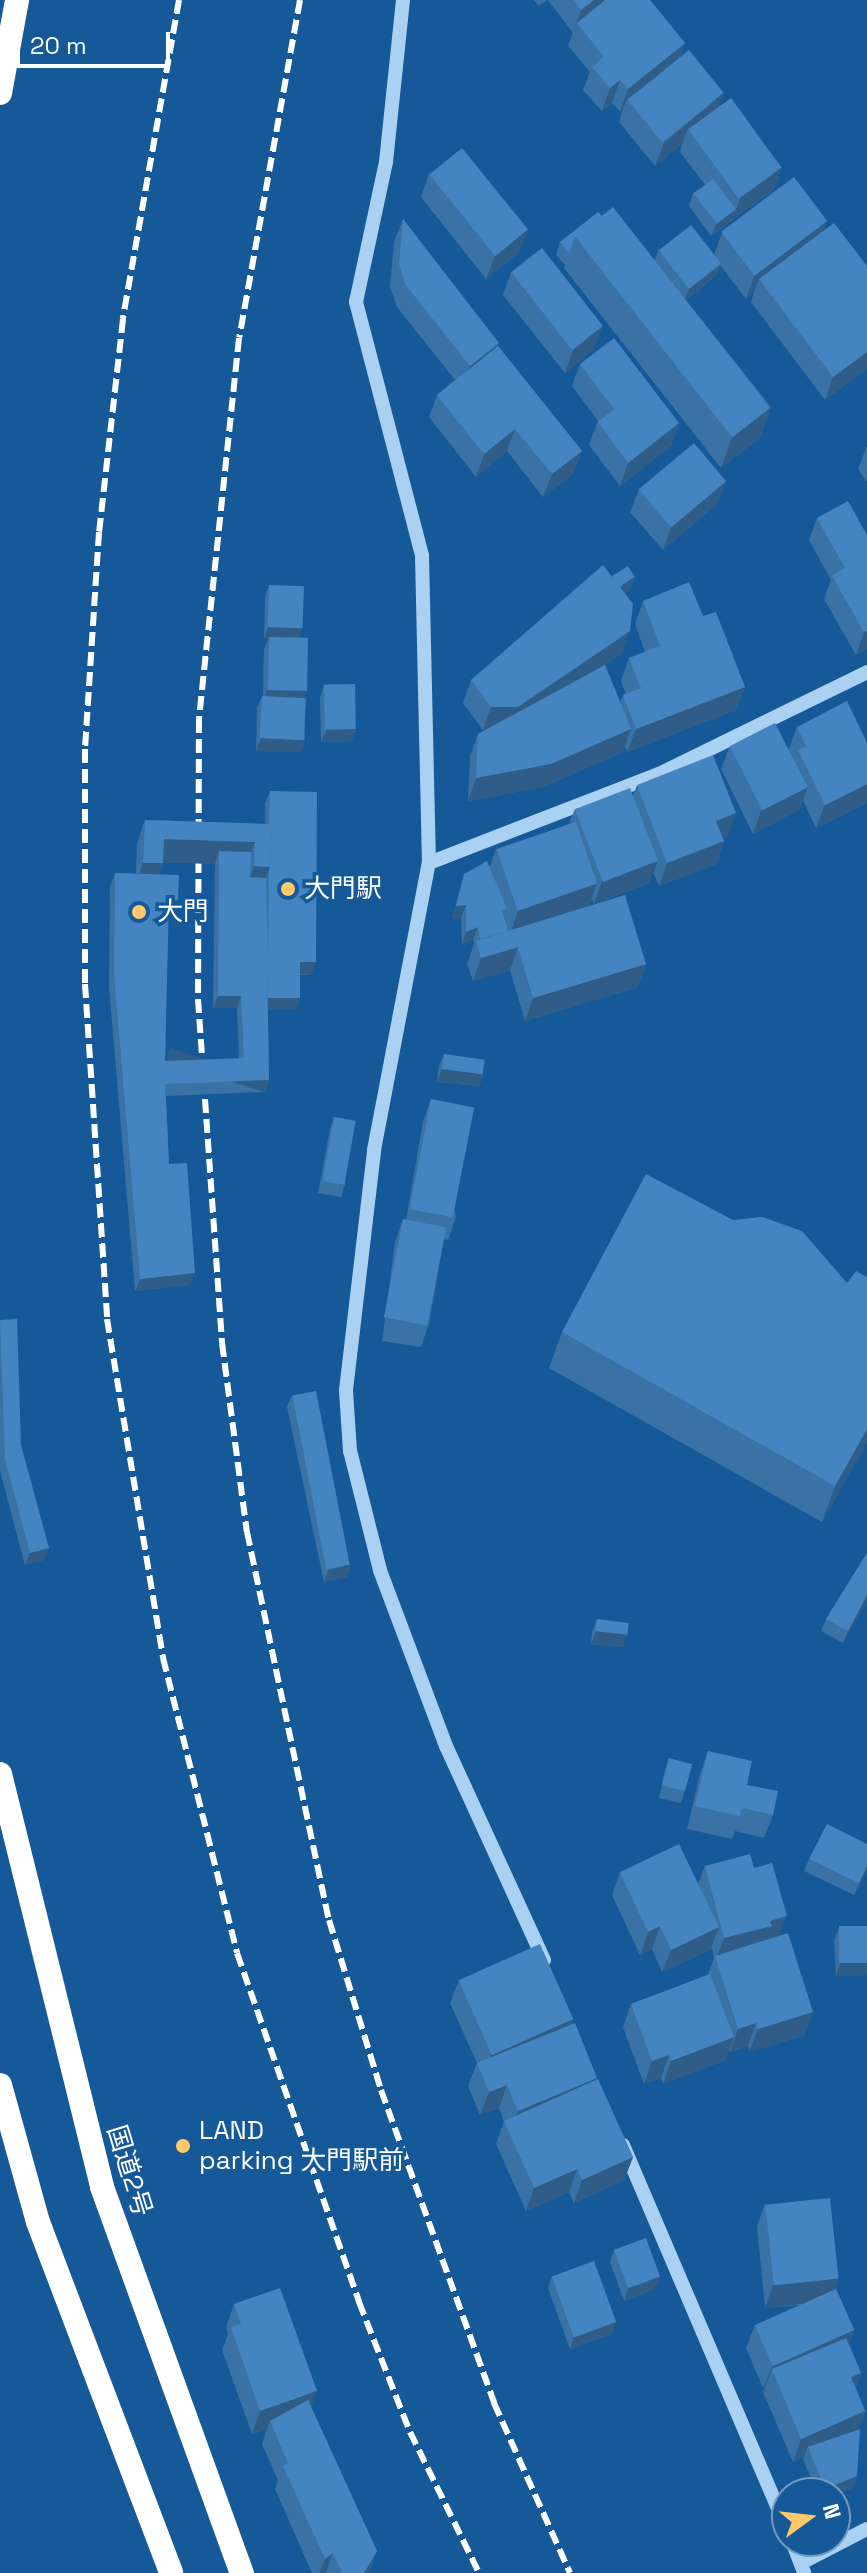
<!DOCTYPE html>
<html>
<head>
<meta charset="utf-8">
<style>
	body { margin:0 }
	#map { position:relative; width:867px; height:2573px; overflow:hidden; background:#165998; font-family:"Space Grotesk","Noto Sans JP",sans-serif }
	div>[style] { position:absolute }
	.minor>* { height:14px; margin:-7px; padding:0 7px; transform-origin:7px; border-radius:7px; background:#aad0f2 }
	.highway>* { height:24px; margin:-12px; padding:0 12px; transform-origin:12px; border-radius:12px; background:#fff }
	.rail>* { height:6px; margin-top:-3px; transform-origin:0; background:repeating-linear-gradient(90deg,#fff 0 14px,transparent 0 20px) }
	.wall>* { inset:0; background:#3a72a6 }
	.shaded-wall>* { inset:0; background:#305d87; transform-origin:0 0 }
	.building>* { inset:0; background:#4485c1; transform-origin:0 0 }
	.dots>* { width:22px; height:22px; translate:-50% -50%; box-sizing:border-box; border:4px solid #165998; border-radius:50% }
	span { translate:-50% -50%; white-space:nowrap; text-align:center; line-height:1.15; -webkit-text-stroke:7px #165998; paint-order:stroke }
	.poi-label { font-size:26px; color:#fff }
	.left { translate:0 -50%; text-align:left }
	.street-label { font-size:26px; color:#fff }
	.north { position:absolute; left:771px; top:2477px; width:80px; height:80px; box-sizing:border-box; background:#165998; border:2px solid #739bc1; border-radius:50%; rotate:75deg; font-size:22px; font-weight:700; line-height:32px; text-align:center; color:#fff }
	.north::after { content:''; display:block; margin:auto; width:28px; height:36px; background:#ffc86a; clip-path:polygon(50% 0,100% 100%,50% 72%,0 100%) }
	.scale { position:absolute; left:16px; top:32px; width:154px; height:36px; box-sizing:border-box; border:4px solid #fff; border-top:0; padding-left:10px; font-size:24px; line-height:28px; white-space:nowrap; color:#fff; -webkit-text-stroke:6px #165998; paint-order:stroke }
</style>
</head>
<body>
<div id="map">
	<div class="minor">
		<div style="left:403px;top:0;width:163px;rotate:96deg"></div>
		<div style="left:386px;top:162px;width:143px;rotate:102.1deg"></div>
		<div style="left:356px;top:302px;width:262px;rotate:75.4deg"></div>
		<div style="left:422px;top:556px;width:307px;rotate:88.7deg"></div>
		<div style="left:544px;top:1960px;width:235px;rotate:-114.6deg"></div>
		<div style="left:446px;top:1746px;width:188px;rotate:-110.6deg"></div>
		<div style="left:380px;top:1570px;width:123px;rotate:-104.1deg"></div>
		<div style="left:350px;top:1451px;width:61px;rotate:-93.8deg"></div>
		<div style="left:346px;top:1390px;width:242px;rotate:-83.3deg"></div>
		<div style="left:374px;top:1150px;width:292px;rotate:-79.2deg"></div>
		<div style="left:429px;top:863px;width:247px;rotate:-21.2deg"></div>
		<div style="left:659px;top:774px;width:232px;rotate:-26.1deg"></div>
		<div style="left:623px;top:2145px;width:418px;rotate:66.9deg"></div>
		<div style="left:792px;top:2541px;width:34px;rotate:69deg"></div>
		<div style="left:801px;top:2563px;width:74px;rotate:-27.3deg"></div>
	</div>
	<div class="highway">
		<div style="left:0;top:93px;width:95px;rotate:-79.6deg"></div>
		<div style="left:0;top:1774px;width:425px;rotate:76.1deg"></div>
		<div style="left:102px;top:2187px;width:411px;rotate:70.1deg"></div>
		<div style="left:0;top:2085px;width:142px;rotate:74.5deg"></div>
		<div style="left:38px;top:2222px;width:375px;rotate:69.2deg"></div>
	</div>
	<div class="rail">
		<div style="left:179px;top:0;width:324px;rotate:100deg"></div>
		<div style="left:123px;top:319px;width:214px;rotate:96.4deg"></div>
		<div style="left:99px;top:532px;width:217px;rotate:93.7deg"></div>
		<div style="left:85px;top:749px;width:235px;rotate:90deg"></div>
		<div style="left:85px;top:984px;width:336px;rotate:86.2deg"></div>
		<div style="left:107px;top:1319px;width:344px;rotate:80.6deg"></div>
		<div style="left:163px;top:1658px;width:304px;rotate:75.9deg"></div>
		<div style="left:237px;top:1953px;width:370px;rotate:70.7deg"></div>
		<div style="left:359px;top:2302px;width:140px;rotate:68.6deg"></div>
		<div style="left:410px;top:2432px;width:157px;rotate:63.9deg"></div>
		<div style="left:300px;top:0;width:343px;rotate:100.2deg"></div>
		<div style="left:239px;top:338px;width:383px;rotate:96deg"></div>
		<div style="left:199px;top:719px;width:280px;rotate:90.2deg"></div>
		<div style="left:198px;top:999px;width:345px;rotate:86deg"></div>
		<div style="left:222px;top:1343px;width:191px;rotate:82.5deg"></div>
		<div style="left:247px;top:1532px;width:397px;rotate:78.1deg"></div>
		<div style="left:329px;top:1920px;width:178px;rotate:73deg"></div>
		<div style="left:381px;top:2090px;width:333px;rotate:70.1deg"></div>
		<div style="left:494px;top:2403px;width:186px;rotate:65.9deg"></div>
	</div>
	<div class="wall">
		<div style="clip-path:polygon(534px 0,547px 0,539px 6px)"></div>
		<div style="clip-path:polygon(548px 0,650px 0,685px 43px,680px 57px,720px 105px,774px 190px,711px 236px,689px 206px,693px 193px,705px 185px,680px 152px,682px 144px,655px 166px,619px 122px,623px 109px,620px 112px,612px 103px,602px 111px,583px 90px,590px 72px,568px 46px,573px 32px,573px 33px)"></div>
		<div style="clip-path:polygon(429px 174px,519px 253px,486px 279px,421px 197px)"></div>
		<div style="clip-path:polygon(602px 216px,655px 260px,658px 250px,714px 255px,722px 233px,827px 221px,823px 231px,867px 369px,825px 400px,751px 302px,754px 292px,746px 299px,720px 265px,716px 276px,686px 300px,771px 407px,760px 438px,721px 468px,564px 268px,565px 265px,556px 255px,560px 242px)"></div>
		<div style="clip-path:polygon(403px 219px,498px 346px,582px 451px,573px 474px,543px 497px,507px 451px,476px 477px,429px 417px,437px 395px,455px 380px,397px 307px,390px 287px,394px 242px)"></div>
		<div style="clip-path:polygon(511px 272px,594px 349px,565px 373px,503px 295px)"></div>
		<div style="clip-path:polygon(580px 364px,679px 423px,671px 446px,620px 486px,589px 445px,598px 421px,572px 386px)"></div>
		<div style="clip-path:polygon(867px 446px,867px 482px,858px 469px)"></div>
		<div style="clip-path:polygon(639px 489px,717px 504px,663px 550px,630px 512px)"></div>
		<div style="clip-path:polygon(817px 518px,867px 535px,867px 649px,856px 655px,824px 599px,831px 580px,809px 540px)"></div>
		<div style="clip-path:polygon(613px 578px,630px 589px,625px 593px,622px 653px,605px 665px,620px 702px,623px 695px,626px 694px,621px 681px,629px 658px,645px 652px,635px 624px,643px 601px,703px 616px,745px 687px,736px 710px,627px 752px,625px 746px,623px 752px,543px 787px,468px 801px,470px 757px,478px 734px,485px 730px,483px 730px,463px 703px,471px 680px)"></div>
		<div style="clip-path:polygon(269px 585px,298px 638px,304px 697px,305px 740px,300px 752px,256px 751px,257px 708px,262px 696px,263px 696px,264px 649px,268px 639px,264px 639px,265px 597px)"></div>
		<div style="clip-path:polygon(324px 685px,352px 741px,321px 742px,320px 697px)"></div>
		<div style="clip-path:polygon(797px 727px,867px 743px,867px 803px,816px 828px,803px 800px,799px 810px,753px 834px,721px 769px,730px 746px,789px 749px)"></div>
		<div style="clip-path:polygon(637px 785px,728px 836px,723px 838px,724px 841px,716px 864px,659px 886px,653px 872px,649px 883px,594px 904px,592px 899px,589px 906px,646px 964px,638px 987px,525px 1021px,510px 970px,473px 981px,467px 964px,474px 944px,473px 939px,462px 944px,461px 918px,452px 919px,464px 874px,490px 866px,496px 849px,569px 824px,575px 809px,633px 796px)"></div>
		<div style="clip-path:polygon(evenodd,270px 791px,311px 975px,300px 975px,300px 998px,296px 1010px,268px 1010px,269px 1080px,265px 1092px,166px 1096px,169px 1164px,191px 1285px,135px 1291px,109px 987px,110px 886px,115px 873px,136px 874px,137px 843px,145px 820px,265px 824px,265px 803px,270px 791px,163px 862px,215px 864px,213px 1008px,237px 1008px,239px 1059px,165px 1061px,168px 912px,174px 912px,178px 900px,159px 874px,163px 862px)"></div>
		<div style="clip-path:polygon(444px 1054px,483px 1074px,479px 1086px,437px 1082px,439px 1066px)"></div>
		<div style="clip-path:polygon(431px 1099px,456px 1217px,448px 1240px,444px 1239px,429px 1324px,421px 1347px,382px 1341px,395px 1242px,403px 1219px,406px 1220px,423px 1122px)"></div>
		<div style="clip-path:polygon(334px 1117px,345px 1184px,341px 1197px,318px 1193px,330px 1129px)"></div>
		<div style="clip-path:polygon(867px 1277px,867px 1442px,822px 1522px,549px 1368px,562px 1332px,847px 1283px)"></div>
		<div style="clip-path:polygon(0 1320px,21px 1445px,44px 1560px,25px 1565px,0 1471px)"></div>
		<div style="clip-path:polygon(292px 1395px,347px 1577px,324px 1582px,287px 1407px)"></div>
		<div style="clip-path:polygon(867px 1553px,867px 1600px,843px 1643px,821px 1631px,826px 1619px)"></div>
		<div style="clip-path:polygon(597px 1619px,623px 1647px,591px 1644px,592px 1632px)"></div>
		<div style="clip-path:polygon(708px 1751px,747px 1785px,773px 1815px,764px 1838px,735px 1831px,732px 1839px,687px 1829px,700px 1774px)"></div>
		<div style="clip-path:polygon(669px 1758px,685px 1790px,681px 1803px,659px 1798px,665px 1770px)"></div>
		<div style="clip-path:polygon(809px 1859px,867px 1870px,854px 1895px,804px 1871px)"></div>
		<div style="clip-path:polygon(705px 1866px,754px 1868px,780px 1935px,805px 2035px,749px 2052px,748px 2046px,730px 2052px,729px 2050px,726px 2060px,663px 2084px,661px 2078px,644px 2084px,623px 2027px,631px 2004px,708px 1975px,714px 1958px,712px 1947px,710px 1950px,662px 1972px,652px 1949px,640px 1955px,612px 1895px,620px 1872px,698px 1884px)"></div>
		<div style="clip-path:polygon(867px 1926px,867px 1972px,866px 1975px,836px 1976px,834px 1940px,839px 1928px)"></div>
		<div style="clip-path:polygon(459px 1980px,573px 2019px,572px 2024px,633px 2157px,624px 2180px,574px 2203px,569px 2192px,526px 2211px,496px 2144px,504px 2121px,499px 2108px,480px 2115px,468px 2086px,477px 2063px,450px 2003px)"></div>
		<div style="clip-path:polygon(765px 2203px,836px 2289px,854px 2330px,849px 2344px,861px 2373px,856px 2388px,865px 2411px,858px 2430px,853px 2488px,835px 2493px,817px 2493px,803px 2459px,804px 2457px,793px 2462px,763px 2392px,765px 2388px,763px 2388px,746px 2348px,755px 2325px,800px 2305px,765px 2308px,757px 2226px)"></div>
		<div style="clip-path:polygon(614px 2250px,655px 2289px,624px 2301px,610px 2262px)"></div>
		<div style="clip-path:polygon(552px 2276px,612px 2334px,570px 2349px,548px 2288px)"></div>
		<div style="clip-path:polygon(234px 2304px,311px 2407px,377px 2551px,369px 2573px,312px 2573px,275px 2489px,278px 2480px,262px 2444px,267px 2429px,252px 2434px,222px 2350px,228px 2334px,226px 2327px)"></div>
	</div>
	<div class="shaded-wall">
		<div style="clip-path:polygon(594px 0,613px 0,577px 23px,573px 33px,581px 10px)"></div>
		<div style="clip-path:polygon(685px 43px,676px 66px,627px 99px,623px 109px,620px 112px,628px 89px)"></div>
		<div style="clip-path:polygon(620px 80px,612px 103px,602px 111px,610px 88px)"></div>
		<div style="clip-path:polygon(724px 93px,716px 116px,688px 129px,682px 144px,655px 166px,664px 143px)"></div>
		<div style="clip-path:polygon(782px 167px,774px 190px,711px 236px,716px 224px,736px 209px,740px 198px)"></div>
		<div style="clip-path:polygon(827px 221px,818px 244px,759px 279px,754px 292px,746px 299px,754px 276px)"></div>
		<div style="clip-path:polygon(528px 230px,519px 253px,486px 279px,495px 256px)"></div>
		<div style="clip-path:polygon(721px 264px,716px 276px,684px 301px,689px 289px)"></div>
		<div style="clip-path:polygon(603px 326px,594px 349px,565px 373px,573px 350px)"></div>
		<div style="clip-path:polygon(499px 343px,491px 366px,462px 389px,470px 366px)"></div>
		<div style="clip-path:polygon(867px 352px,867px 369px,825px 400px,833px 377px)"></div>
		<div style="clip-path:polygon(771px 407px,760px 438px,721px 468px,732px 437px)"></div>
		<div style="clip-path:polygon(679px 423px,671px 446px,620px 486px,628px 463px)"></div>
		<div style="clip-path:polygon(515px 429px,507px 451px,476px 477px,484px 454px)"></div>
		<div style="clip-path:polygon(582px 451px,573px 474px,543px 497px,552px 474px)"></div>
		<div style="clip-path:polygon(726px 481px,717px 504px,663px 550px,671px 527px)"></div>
		<div style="clip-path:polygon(635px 577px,630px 589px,616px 600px,620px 588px)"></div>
		<div style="clip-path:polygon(268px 627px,302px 628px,298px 640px,264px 639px)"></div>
		<div style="clip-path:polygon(630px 631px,622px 653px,510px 730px,483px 730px,491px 707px)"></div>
		<div style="clip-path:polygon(867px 631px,867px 649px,856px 655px,864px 632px)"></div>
		<div style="clip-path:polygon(745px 687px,736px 710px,627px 752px,636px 729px)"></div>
		<div style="clip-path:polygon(267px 690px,307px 691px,302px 703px,263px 702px)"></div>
		<div style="clip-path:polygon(356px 729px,352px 741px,321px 742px,326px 730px)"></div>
		<div style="clip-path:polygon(631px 729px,623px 752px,543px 787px,468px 801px,476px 778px)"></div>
		<div style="clip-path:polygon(261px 738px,305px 740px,300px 752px,256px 751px)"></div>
		<div style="clip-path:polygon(867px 784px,867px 803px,816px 828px,825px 805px)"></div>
		<div style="clip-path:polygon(808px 787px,799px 810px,753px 834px,761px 811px)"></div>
		<div style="clip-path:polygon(736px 813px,728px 836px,708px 844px,716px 821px)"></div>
		<div style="clip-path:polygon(164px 839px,255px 842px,246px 865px,219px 851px,215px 864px,155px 862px)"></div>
		<div style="clip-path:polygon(724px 841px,716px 864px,659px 886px,667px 863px)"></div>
		<div style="clip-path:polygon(658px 861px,649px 883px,594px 904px,602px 881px)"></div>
		<div style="clip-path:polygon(143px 863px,163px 863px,155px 886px,135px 886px)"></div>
		<div style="clip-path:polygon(254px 866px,270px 867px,262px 890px,246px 889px)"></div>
		<div style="clip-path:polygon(597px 883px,589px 906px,510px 934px,518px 911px)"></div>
		<div style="clip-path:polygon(169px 899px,178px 900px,174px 912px,164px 912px)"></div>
		<div style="clip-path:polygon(466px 905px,461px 918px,452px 919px,456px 906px)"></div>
		<div style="clip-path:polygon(478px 927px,473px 939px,462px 944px,466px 932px)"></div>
		<div style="clip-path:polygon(518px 947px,510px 970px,473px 981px,481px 958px)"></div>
		<div style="clip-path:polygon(300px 962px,316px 962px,311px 975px,296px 974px)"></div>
		<div style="clip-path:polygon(646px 964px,638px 987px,525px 1021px,533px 998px)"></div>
		<div style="clip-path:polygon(218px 996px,241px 996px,237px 1008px,213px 1008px)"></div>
		<div style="clip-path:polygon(268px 998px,300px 998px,296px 1010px,264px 1010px)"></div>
		<div style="clip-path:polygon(442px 1069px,483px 1074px,479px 1086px,437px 1082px)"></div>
		<div style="left:269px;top:1080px;width:13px;height:104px;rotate:108deg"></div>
		<div style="clip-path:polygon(195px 1273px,191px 1285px,135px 1291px,140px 1279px)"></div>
		<div style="clip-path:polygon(867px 1429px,867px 1442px,822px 1522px,835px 1486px)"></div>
		<div style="clip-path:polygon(49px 1548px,44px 1560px,25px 1565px,30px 1553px)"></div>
		<div style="clip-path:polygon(351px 1565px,347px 1577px,324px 1582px,328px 1570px)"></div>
		<div style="clip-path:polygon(867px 1595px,867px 1600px,843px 1643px,848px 1631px)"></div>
		<div style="clip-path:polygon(596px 1631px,627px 1635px,623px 1647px,591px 1644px)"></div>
		<div style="clip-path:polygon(867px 1866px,867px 1870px,854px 1895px,859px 1883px)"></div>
		<div style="clip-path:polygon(787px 1916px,778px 1939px,716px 1959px,724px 1938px,770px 1921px)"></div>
		<div style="clip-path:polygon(660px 1926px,652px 1949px,640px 1955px,648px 1932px)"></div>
		<div style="clip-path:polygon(719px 1927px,710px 1950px,662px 1972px,671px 1950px)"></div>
		<div style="clip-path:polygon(840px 1963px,867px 1963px,866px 1975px,836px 1976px)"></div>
		<div style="clip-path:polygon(813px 2012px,805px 2035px,749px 2052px,758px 2029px)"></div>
		<div style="clip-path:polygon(573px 2019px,565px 2042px,483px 2078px,491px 2055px)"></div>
		<div style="clip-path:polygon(756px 2023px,748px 2046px,730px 2052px,738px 2029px)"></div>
		<div style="clip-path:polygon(734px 2037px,726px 2060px,663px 2084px,671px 2061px)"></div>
		<div style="clip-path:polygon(669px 2055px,661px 2078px,644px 2084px,652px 2061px)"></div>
		<div style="clip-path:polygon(597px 2078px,589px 2101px,509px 2134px,518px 2111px)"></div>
		<div style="clip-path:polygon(507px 2085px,499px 2108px,480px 2115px,489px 2092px)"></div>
		<div style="clip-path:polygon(633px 2157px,624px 2180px,574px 2203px,582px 2180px)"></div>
		<div style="clip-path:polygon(577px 2169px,569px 2192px,526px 2211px,534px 2188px)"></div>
		<div style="clip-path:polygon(660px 2277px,655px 2289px,624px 2301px,628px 2288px)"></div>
		<div style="clip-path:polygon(839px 2279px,831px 2301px,765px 2308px,773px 2285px)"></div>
		<div style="clip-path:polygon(616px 2322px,612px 2334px,570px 2349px,574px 2336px)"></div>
		<div style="clip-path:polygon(854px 2330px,846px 2352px,772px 2369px,765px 2388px,763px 2388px,772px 2366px)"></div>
		<div style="clip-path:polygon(861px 2373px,853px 2396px,851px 2377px)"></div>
		<div style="clip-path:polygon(317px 2391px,309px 2414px,270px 2421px,267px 2429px,252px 2434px,260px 2411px)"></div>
		<div style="clip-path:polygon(865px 2411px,857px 2434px,808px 2447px,804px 2457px,793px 2462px,801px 2439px)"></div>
		<div style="clip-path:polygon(857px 2476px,853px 2488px,835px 2495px,835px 2493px,823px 2493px,825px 2489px)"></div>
		<div style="clip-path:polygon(377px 2551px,369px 2573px,364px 2573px)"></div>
		<div style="clip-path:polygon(333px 2553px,326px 2573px,319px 2573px,325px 2559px)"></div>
	</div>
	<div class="building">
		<div style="clip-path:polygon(574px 0,594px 0,581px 10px)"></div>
		<div style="clip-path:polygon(605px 0,650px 0,685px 43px,628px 89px,620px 80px,610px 88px,592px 67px,604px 57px,577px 23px)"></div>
		<div style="left:689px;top:50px;width:55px;height:79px;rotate:51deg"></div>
		<div style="left:731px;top:98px;width:86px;height:53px;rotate:54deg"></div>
		<div style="left:462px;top:148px;width:105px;height:42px;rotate:51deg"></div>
		<div style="left:794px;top:177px;width:55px;height:91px;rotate:53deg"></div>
		<div style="left:713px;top:179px;width:38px;height:24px;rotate:53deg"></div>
		<div style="left:613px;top:207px;width:255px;height:48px;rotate:52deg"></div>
		<div style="clip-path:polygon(598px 212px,602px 216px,575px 237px,569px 253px,560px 242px)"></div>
		<div style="clip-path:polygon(403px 219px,499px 343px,470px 366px,405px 284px,399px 264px)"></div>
		<div style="clip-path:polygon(834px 223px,867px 266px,867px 352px,833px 377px,759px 279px)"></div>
		<div style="left:691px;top:225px;width:49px;height:41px;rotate:52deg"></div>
		<div style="left:542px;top:248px;width:99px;height:39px;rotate:52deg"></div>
		<div style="clip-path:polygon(614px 338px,679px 423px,628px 463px,598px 422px,614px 409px,580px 364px)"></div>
		<div style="clip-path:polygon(498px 346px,582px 451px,552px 474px,515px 429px,484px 454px,437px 395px)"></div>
		<div style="left:694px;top:443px;width:50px;height:72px;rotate:50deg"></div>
		<div style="clip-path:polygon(848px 501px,867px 535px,867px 631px,864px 632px,832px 576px,845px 568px,817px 518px)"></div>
		<div style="clip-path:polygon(603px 565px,633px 604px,630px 631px,518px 707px,491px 707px,471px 680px)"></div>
		<div style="left:628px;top:566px;width:13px;height:19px;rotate:58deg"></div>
		<div style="clip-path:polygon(689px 582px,703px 616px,716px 612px,745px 687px,636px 729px,623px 695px,641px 688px,629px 658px,660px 646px,643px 601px)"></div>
		<div style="left:269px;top:585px;width:35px;height:42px;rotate:2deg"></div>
		<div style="left:269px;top:637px;width:39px;height:53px;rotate:1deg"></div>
		<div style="clip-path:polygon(605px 665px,631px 729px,551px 764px,476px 778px,478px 734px)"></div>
		<div style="left:355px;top:684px;width:45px;height:31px;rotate:89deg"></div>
		<div style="left:262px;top:696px;width:44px;height:42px;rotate:3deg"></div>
		<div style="clip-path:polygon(847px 701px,867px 743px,867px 784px,825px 805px,798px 750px,806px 746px,797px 727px)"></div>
		<div style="left:775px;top:723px;width:72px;height:51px;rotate:63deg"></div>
		<div style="clip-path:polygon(713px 755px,736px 813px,716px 821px,724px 841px,667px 863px,637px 785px)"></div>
		<div style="left:630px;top:788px;width:78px;height:59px;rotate:69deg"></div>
		<div style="clip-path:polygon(270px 791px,317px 792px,316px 962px,300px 962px,300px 998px,268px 998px,267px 971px,269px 1080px,165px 1084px,169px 1164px,187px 1163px,195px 1273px,140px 1279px,114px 975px,115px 873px,179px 875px,178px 900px,169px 899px,165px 1061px,244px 1058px,241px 996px,218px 996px,219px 851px,251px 852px,250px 877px,266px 878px,268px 957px,269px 870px,270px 867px,272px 824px,269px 824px)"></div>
		<div style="clip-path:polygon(145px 820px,272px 824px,270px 867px,254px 866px,255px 842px,164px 839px,163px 863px,143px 863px)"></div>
		<div style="left:576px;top:822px;width:65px;height:84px;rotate:71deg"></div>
		<div style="clip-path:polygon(487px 861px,507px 909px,502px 910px,508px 931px,480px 939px,478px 927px,466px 932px,466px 905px,456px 906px,464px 874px)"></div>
		<div style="clip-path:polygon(625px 895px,646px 964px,533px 998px,518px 947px,481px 958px,476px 941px)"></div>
		<div style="left:444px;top:1054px;width:41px;height:15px;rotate:8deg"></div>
		<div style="left:431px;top:1099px;width:44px;height:112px;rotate:11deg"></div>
		<div style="left:334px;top:1117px;width:22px;height:65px;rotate:10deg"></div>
		<div style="clip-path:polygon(646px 1174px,733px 1220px,762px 1217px,802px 1231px,847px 1283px,856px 1271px,867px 1277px,867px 1429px,835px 1486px,562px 1332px)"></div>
		<div style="left:403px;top:1219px;width:44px;height:100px;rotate:11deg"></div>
		<div style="clip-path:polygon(17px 1319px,21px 1445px,49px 1548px,30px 1553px,5px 1459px,0 1320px)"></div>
		<div style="left:316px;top:1391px;width:177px;height:24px;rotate:79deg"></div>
		<div style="clip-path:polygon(867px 1553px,867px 1595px,848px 1631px,826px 1619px)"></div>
		<div style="left:597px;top:1619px;width:32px;height:12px;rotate:7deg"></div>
		<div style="clip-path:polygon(708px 1751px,752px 1761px,747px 1785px,778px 1791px,773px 1815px,742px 1808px,740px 1816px,695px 1806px)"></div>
		<div style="left:669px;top:1758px;width:24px;height:28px;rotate:15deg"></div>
		<div style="clip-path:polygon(827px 1824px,867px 1844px,867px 1866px,859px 1883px,809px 1859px)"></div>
		<div style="clip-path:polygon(679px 1844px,719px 1927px,671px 1950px,660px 1926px,648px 1932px,620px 1872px)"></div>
		<div style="clip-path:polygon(750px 1854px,754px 1868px,772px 1863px,787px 1916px,770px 1921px,772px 1926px,724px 1938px,705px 1866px)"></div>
		<div style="left:867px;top:1926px;width:37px;height:28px;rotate:90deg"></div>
		<div style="clip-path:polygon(788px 1933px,813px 2012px,758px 2029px,756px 2023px,738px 2029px,715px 1956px)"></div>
		<div style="left:540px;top:1944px;width:82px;height:89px;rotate:66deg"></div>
		<div style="clip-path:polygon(710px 1974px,734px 2037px,671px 2061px,669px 2055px,652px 2061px,631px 2004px)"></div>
		<div style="clip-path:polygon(575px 2023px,597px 2078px,518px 2111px,507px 2085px,489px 2092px,477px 2063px)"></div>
		<div style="clip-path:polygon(598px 2079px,633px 2157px,582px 2180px,577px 2169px,534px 2188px,504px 2121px)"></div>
		<div style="left:830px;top:2198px;width:81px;height:65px;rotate:84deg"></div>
		<div style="left:646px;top:2238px;width:41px;height:34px;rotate:70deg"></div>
		<div style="left:594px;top:2261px;width:65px;height:45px;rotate:70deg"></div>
		<div style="clip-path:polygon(280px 2288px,317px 2391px,260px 2411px,231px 2327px,241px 2324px,234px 2304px)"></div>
		<div style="left:836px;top:2289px;width:45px;height:89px;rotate:66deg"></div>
		<div style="clip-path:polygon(846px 2338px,861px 2373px,851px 2377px,865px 2411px,801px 2439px,772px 2369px)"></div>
		<div style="clip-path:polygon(308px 2400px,377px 2551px,364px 2573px,342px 2573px,333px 2553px,325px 2559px,283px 2466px,288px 2463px,270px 2421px)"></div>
		<div style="clip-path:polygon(860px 2429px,857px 2476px,825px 2489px,808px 2447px)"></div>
	</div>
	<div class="dots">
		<div style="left:288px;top:889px;background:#ffc86a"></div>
		<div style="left:139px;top:912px;background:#ffc86a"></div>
		<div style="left:183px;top:2146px;background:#ffc86a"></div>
	</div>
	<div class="poi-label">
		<span class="left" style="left:304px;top:889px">大門駅</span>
		<span class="left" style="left:157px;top:912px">大門</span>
		<span class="left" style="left:199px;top:2146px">LAND<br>parking 大門駅前</span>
	</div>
	<div class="street-label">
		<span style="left:129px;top:2171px;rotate:73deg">国道2号</span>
	</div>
	<div class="north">N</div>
	<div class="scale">20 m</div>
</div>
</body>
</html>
